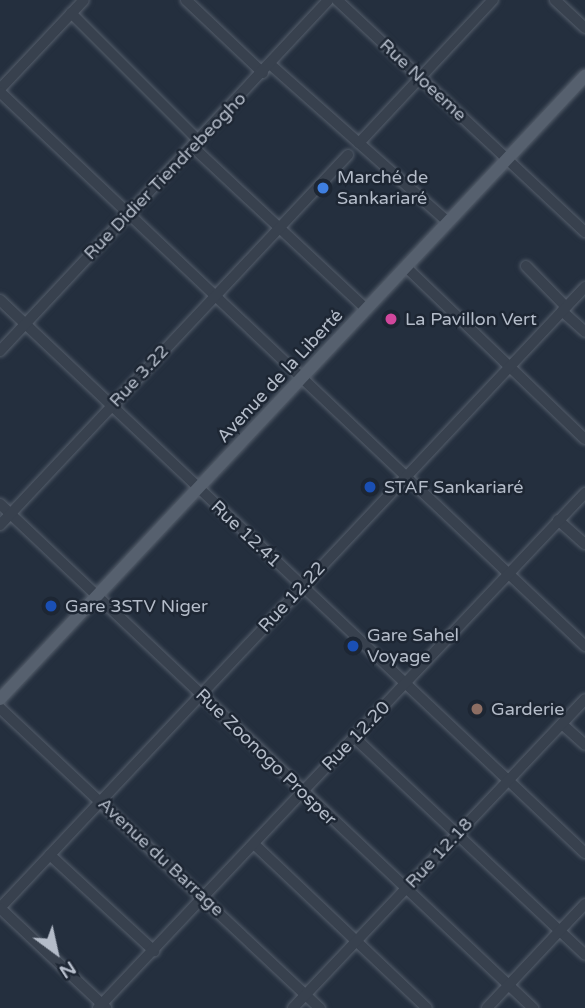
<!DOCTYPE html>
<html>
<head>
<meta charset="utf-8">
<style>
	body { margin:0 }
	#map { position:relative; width:585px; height:1008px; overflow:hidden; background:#242f3e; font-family:"Varela Round",sans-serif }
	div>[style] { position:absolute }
	.roads { filter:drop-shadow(0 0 2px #565f6c) drop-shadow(0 0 2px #565f6c) }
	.minor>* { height:10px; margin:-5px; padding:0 5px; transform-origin:5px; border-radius:5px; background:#38414e }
	.major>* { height:12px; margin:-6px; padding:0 6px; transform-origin:6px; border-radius:6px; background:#56606e }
	.dots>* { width:19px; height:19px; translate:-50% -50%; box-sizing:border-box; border:4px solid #1d2633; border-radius:50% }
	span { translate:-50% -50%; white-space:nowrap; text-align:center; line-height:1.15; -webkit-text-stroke:5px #1d2633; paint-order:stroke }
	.street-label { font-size:18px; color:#b4bcc9 }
	.poi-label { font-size:18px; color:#b4bcc9 }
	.left { translate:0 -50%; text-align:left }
	.north { position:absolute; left:21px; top:917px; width:70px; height:70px; -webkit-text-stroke:5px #1d2633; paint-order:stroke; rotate:147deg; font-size:19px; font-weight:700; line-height:28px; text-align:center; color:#b4bcc9 }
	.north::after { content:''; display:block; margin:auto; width:24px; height:32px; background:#b4bcc9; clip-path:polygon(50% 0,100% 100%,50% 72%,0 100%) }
</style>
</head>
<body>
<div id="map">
	<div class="roads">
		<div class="minor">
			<div style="left:186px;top:0;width:106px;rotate:43.5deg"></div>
			<div style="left:337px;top:0;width:340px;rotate:43.1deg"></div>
			<div style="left:555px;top:0;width:41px;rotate:43deg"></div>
			<div style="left:71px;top:13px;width:181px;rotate:45deg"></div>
			<div style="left:271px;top:65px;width:237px;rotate:41.6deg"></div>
			<div style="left:0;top:89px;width:122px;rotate:-46.7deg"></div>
			<div style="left:0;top:92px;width:806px;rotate:43.44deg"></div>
			<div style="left:359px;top:143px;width:196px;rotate:-46.9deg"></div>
			<div style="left:193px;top:147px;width:237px;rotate:43.1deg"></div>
			<div style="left:526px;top:266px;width:57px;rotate:45.7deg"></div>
			<div style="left:406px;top:267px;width:248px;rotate:43.9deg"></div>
			<div style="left:0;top:300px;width:805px;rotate:43.39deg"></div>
			<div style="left:562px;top:311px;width:31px;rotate:42deg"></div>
			<div style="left:0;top:351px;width:480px;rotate:-46.9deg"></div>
			<div style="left:0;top:504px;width:734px;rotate:43.4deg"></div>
			<div style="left:558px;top:520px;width:36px;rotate:42deg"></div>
			<div style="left:0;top:525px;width:508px;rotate:-46.76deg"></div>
			<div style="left:0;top:708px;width:439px;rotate:43.2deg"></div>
			<div style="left:562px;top:724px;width:31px;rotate:42deg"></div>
			<div style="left:355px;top:738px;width:316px;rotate:43.3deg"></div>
			<div style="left:254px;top:844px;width:238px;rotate:43.5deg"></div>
			<div style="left:50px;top:855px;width:142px;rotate:42.7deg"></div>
			<div style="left:0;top:908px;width:853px;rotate:-46.71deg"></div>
			<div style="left:0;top:908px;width:146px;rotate:43.3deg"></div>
			<div style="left:98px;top:1008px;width:709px;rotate:-46.6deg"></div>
			<div style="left:293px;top:1008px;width:425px;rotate:-46.6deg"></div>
			<div style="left:487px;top:1008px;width:143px;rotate:-46.7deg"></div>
		</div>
		<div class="major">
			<div style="left:0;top:699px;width:855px;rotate:-46.8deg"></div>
		</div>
	</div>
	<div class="dots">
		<div style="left:323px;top:188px;background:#3f7fe0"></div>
		<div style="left:391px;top:319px;background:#d1479c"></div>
		<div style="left:370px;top:487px;background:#1a4fb4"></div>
		<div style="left:51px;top:606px;background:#1a4fb4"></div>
		<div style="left:353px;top:646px;background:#1a4fb4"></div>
		<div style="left:477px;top:709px;background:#8d6e63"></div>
	</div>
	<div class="street-label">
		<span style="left:423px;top:80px;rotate:43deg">Rue Noeeme</span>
		<span style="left:165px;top:176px;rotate:-46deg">Rue Didier Tiendrebeogho</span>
		<span style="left:139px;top:376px;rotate:-47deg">Rue 3.22</span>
		<span style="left:280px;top:376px;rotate:-47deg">Avenue de la Liberté</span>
		<span style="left:246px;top:534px;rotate:43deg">Rue 12.41</span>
		<span style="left:292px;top:597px;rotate:-47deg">Rue 12.22</span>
		<span style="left:356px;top:736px;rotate:-46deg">Rue 12.20</span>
		<span style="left:266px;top:757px;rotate:44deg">Rue Zoonogo Prosper</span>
		<span style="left:439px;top:853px;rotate:-47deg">Rue 12.18</span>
		<span style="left:161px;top:857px;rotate:43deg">Avenue du Barrage</span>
	</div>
	<div class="poi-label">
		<span class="left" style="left:337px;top:188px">Marché de<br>Sankariaré</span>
		<span class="left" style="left:405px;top:319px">La Pavillon Vert</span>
		<span class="left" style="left:384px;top:487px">STAF Sankariaré</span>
		<span class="left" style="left:65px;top:606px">Gare 3STV Niger</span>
		<span class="left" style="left:367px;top:646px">Gare Sahel<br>Voyage</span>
		<span class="left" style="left:491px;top:709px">Garderie</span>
	</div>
	<div class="north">N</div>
</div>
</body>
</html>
